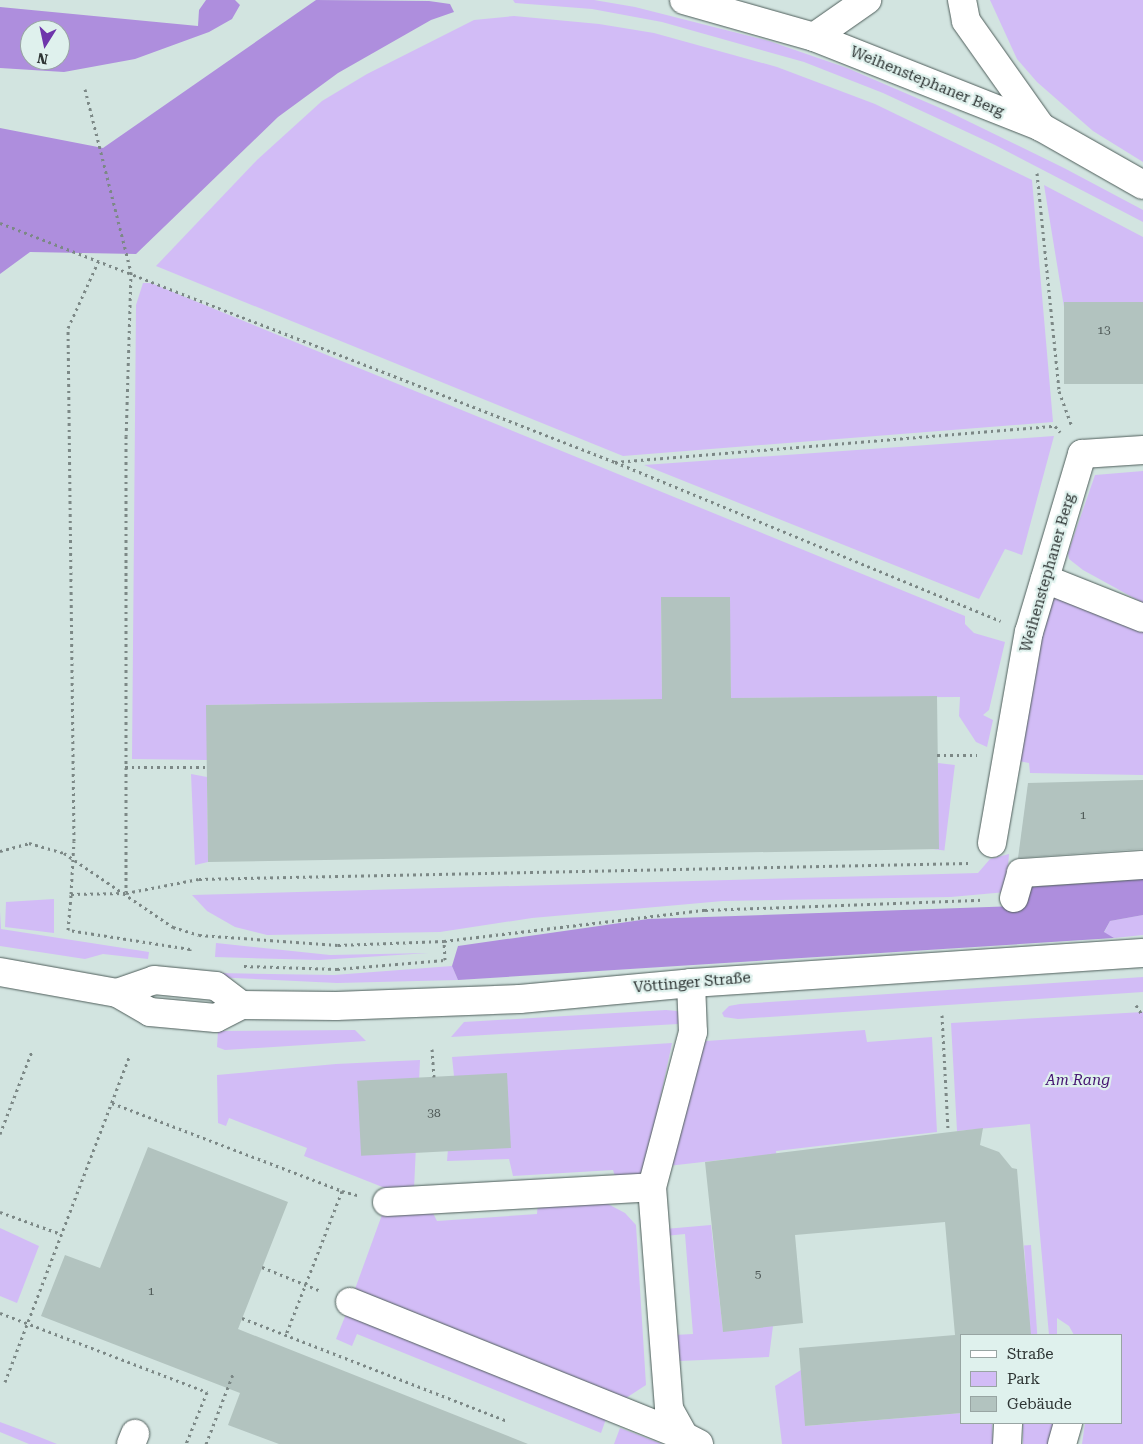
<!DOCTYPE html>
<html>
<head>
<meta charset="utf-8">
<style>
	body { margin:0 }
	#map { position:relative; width:1143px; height:1444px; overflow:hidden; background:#d2e4e0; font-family:"Roboto Serif",serif }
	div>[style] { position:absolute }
	.green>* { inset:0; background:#d2bcf6; transform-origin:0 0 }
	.forest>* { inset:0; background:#ae8edd }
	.building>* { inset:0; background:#b2c3bf; transform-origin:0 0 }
	.path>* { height:3px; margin-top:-1.5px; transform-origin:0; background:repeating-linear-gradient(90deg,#7c8886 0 2.5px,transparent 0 6.5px) }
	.roads { filter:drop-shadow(0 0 1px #4e5d5a) drop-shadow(0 0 1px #4e5d5a) }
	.minor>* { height:28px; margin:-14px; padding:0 14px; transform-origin:14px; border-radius:14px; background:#fff }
	.major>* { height:28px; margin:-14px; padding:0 14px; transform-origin:14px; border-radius:14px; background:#fff }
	span { translate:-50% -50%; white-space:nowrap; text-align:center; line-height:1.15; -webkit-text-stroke:4.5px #dff1ed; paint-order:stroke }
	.number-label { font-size:12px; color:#4e5856 }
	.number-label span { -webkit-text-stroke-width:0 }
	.street-label { font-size:15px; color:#2d3433 }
	.park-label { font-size:15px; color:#441471; font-style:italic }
	.legend { position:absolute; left:960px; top:1334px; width:162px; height:90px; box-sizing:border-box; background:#dff1ed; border:1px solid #98a5a3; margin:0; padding:6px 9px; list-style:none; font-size:15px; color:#2d3433 }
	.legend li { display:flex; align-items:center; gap:10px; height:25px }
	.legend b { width:25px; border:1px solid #98a5a3 }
	.north { position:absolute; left:20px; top:20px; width:50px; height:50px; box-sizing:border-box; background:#dff1ed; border:1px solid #98a5a3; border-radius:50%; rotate:190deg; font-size:14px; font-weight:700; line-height:20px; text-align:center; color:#2d3433 }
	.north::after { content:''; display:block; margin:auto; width:18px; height:22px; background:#6e35ab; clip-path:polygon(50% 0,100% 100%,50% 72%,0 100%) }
</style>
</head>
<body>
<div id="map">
	<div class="green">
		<div style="clip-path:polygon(513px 0,594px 0,635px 7px,769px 41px,847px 68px,947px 111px,1064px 168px,1143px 210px,1143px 222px,995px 145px,883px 93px,804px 62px,662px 22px,592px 9px,515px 3px)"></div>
		<div style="clip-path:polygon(990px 0,1143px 0,1143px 162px,1093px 131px,1037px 82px,1017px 59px)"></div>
		<div style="clip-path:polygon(514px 16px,599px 24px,654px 33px,777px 67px,875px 104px,1032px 180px,1053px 422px,623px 456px,156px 266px,257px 160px,322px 101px,367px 74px,474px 20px)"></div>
		<div style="clip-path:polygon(1044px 185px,1143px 237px,1143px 302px,1064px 307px)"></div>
		<div style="clip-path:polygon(143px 283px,151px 283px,965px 616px,965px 624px,974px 633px,1005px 642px,989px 710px,983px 715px,993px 720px,987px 747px,976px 742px,959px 716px,960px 697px,731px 698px,729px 597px,661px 597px,662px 699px,207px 705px,207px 760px,132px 759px,136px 305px)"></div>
		<div style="clip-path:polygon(1054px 436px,1022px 555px,1005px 549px,979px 599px,644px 465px)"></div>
		<div style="clip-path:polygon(1143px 471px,1143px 603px,1083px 570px,1069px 559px,1068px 553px,1095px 475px)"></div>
		<div style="clip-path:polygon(1052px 591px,1143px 628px,1143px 775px,1030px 773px,1029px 763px,1013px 760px)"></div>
		<div style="left:938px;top:763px;width:17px;height:86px;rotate:7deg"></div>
		<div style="clip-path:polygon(191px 774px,207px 777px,208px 862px,195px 865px)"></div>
		<div style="clip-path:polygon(1009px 854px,1006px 892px,951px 897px,723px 901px,532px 918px,440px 932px,267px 935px,235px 927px,207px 911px,192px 895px,978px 873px,990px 859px)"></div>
		<div style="clip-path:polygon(54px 899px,54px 933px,5px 927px,6px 902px)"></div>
		<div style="clip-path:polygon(0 911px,1px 929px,149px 952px,148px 959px,103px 954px,85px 959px,0 946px)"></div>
		<div style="clip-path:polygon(1143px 915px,1143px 935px,1114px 938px,1104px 933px,1110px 921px)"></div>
		<div style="clip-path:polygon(216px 943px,330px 955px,429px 953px,319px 960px,215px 957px)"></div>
		<div style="clip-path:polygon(452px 966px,458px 980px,337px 983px,214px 977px,217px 973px,334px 975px)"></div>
		<div style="clip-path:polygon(1143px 977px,1143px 992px,738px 1019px,724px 1017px,722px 1013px,729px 1006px,740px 1004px)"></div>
		<div style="clip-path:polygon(666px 1010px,677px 1011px,680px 1015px,678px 1024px,451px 1037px,464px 1022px)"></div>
		<div style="clip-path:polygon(1143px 1012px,1143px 1444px,1082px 1444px,1085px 1423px,1122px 1423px,1122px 1335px,1074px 1335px,1069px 1326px,1057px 1318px,1057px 1335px,1049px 1335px,1030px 1124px,957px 1131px,951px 1023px)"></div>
		<div style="clip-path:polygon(355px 1030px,366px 1041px,225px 1050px,217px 1047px,218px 1031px)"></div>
		<div style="clip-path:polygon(865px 1030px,867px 1042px,932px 1037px,937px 1132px,776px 1151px,779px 1182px,755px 1156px,668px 1166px,691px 1067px,706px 1041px)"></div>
		<div style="clip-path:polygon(672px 1043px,644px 1174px,615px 1176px,613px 1170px,513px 1176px,509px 1159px,447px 1161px,454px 1076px,452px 1057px)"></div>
		<div style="clip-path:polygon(420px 1060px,414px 1189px,390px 1190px,304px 1156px,307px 1148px,229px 1118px,226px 1126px,218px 1123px,217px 1075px,336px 1064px)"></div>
		<div style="clip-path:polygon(538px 1202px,606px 1203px,625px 1213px,636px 1225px,646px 1385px,626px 1398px,355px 1289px,383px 1212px,432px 1211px,437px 1221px,537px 1214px)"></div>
		<div style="clip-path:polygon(711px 1225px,723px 1331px,773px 1326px,769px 1357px,680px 1361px,674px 1335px,693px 1334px,685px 1234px,665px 1236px,665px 1229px)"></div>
		<div style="clip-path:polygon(0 1228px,39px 1246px,17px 1303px,0 1296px)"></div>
		<div style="left:1031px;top:1245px;width:90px;height:7px;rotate:86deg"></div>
		<div style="clip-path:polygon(346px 1314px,606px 1419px,601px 1433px,357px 1334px,352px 1346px,336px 1339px)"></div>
		<div style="clip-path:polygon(801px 1370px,806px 1426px,962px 1413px,962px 1423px,992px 1423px,993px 1444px,782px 1444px,775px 1386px)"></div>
		<div style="clip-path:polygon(0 1422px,27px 1432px,57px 1444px,29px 1444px,12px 1437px,0 1432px)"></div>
		<div style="left:1023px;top:1423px;width:30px;height:21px"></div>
		<div style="clip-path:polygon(620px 1428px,662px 1444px,614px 1444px)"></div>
	</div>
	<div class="forest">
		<div style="clip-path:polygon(evenodd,206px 0,235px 0,240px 5px,232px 19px,209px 32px,135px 59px,64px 72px,0 68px,0 7px,198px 26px,199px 10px,206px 0,30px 30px,60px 30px,60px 60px,30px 60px,30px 30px)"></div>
		<div style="clip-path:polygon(316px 0,429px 1px,450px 4px,454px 12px,431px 20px,338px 73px,278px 117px,136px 254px,30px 252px,0 274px,0 128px,103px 148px)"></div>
		<div style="clip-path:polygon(1143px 879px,1143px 915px,1110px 921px,1104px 932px,1114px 938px,458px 980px,452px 966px,458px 946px,648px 919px,1017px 906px,1027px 887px)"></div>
	</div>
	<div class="building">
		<div style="left:1143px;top:302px;width:82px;height:79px;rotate:90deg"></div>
		<div style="clip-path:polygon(661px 597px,730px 597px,731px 698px,937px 696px,939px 849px,208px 862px,206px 705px,662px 699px)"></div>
		<div style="clip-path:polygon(1143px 780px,1143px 849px,1018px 858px,1028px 783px)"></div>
		<div style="left:507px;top:1073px;width:75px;height:150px;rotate:87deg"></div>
		<div style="clip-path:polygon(983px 1128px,980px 1145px,999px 1152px,1012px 1168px,1017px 1169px,1031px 1335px,962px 1335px,962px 1413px,805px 1426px,799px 1348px,955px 1335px,945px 1222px,795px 1235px,803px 1323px,723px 1332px,705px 1162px)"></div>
		<div style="clip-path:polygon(148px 1147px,288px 1202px,238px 1329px,528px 1444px,279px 1444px,228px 1425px,240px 1393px,41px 1316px,65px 1255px,100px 1268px)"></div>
	</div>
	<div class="path">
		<div style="left:85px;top:89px;width:189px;rotate:75.9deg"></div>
		<div style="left:131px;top:272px;width:164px;rotate:91.7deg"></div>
		<div style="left:126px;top:436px;width:456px;rotate:90deg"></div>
		<div style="left:1037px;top:173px;width:219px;rotate:84.2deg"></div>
		<div style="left:1059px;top:391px;width:37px;rotate:70deg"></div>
		<div style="left:0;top:223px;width:660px;rotate:21.24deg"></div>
		<div style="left:615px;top:462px;width:417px;rotate:22.4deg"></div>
		<div style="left:615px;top:462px;width:441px;rotate:-4.7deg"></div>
		<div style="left:1055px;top:426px;width:8px;rotate:50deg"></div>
		<div style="left:937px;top:755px;width:40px"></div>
		<div style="left:125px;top:767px;width:82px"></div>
		<div style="left:0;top:851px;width:30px;rotate:-15deg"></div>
		<div style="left:29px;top:843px;width:36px;rotate:16deg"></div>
		<div style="left:64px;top:853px;width:132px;rotate:34.2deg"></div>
		<div style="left:173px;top:927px;width:27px;rotate:17deg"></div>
		<div style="left:199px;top:935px;width:139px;rotate:4.1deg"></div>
		<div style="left:338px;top:945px;width:106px;rotate:-2.2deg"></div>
		<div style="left:444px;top:941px;width:263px;rotate:-6.8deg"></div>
		<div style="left:705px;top:910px;width:278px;rotate:-2.1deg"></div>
		<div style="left:71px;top:894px;width:53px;rotate:-86.8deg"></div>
		<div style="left:74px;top:841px;width:513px;rotate:-90.67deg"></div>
		<div style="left:68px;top:328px;width:75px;rotate:-65.5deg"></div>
		<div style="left:190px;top:951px;width:2px;rotate:-90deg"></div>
		<div style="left:190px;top:949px;width:123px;rotate:-171.1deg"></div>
		<div style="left:68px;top:930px;width:36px;rotate:-85deg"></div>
		<div style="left:71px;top:894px;width:55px;rotate:-1deg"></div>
		<div style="left:126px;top:893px;width:74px;rotate:-10.9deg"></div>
		<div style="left:199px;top:879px;width:770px;rotate:-1.19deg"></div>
		<div style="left:244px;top:966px;width:93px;rotate:1.8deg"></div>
		<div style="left:337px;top:969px;width:108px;rotate:-4.8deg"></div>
		<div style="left:445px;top:960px;width:19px;rotate:-93deg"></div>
		<div style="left:1136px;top:1005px;width:13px;rotate:58deg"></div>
		<div style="left:942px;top:1015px;width:116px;rotate:87deg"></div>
		<div style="left:432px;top:1049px;width:28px;rotate:86deg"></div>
		<div style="left:112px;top:1103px;width:246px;rotate:20.9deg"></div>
		<div style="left:342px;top:1191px;width:155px;rotate:111.3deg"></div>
		<div style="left:0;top:1134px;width:89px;rotate:-68.9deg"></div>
		<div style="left:342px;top:1191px;width:16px;rotate:15deg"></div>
		<div style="left:0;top:1212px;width:65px;rotate:19.8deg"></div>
		<div style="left:262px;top:1267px;width:64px;rotate:22.1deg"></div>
		<div style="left:0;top:1313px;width:222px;rotate:20.9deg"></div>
		<div style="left:207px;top:1392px;width:56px;rotate:112deg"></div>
		<div style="left:242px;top:1318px;width:285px;rotate:21.2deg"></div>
		<div style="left:5px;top:1382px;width:350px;rotate:-69.1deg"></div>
		<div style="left:206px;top:1444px;width:75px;rotate:-68.9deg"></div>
	</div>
	<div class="roads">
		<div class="minor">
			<div style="left:684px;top:0;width:135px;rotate:15.9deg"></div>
			<div style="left:814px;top:37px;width:244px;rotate:21.6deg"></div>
			<div style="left:1041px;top:127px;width:117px;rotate:29.6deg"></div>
			<div style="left:962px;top:0;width:21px;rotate:79deg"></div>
			<div style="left:966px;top:21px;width:130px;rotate:54.7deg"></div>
			<div style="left:814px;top:37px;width:65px;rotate:-34.9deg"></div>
			<div style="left:1045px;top:579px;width:105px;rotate:21.7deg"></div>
			<div style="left:992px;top:843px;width:214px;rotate:-80.1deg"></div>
			<div style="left:1029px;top:632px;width:186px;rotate:-73.4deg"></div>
			<div style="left:1082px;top:454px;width:61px;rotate:-3.8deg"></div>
			<div style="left:1014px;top:898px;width:26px;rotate:-74deg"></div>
			<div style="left:1021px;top:873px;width:122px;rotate:-3.8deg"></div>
			<div style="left:691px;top:983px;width:49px;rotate:87.7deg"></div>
			<div style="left:693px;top:1032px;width:160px;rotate:104.8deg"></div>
			<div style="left:652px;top:1187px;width:223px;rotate:85.6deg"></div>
			<div style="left:669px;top:1409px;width:31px;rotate:61deg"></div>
			<div style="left:684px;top:1436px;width:17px;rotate:28deg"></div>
			<div style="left:387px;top:1202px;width:265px;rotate:-3.2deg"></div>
			<div style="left:350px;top:1302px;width:360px;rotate:21.9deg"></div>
			<div style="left:131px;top:1444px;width:11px;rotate:-68deg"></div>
			<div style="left:1007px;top:1444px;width:21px;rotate:-87deg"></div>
			<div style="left:1062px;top:1444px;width:22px;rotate:-74deg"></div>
		</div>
		<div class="major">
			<div style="left:0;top:972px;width:119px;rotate:10.2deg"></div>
			<div style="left:117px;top:993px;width:38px;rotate:30deg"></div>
			<div style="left:150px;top:1012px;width:66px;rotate:5.2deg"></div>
			<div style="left:216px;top:1018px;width:28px;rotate:-27deg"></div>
			<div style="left:241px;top:1005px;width:95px;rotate:0.6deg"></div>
			<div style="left:336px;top:1006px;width:184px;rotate:-2.2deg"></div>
			<div style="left:520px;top:999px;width:172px;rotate:-5.3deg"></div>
			<div style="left:691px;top:983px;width:453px;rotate:-3.8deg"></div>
			<div style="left:117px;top:993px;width:39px;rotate:-19deg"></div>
			<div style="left:154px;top:980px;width:62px;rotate:5.5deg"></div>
			<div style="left:216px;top:986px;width:31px;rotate:37deg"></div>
		</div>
	</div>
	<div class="number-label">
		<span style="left:1104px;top:331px">13</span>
		<span style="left:1083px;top:816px">1</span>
		<span style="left:434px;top:1114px">38</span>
		<span style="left:758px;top:1275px">5</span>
		<span style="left:151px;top:1292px">1</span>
	</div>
	<div class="street-label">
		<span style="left:927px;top:82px;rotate:22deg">Weihenstephaner Berg</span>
		<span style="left:1048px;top:573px;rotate:-74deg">Weihenstephaner Berg</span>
		<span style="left:692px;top:983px;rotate:-5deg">Vöttinger Straße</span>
	</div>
	<div class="park-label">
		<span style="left:1078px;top:1081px">Am Rang</span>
	</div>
	<ul class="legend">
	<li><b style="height:6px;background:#fff"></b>Straße</li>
	<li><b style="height:14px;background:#d2bcf6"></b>Park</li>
	<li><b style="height:14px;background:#b2c3bf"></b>Gebäude</li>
	</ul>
	<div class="north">N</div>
</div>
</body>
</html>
